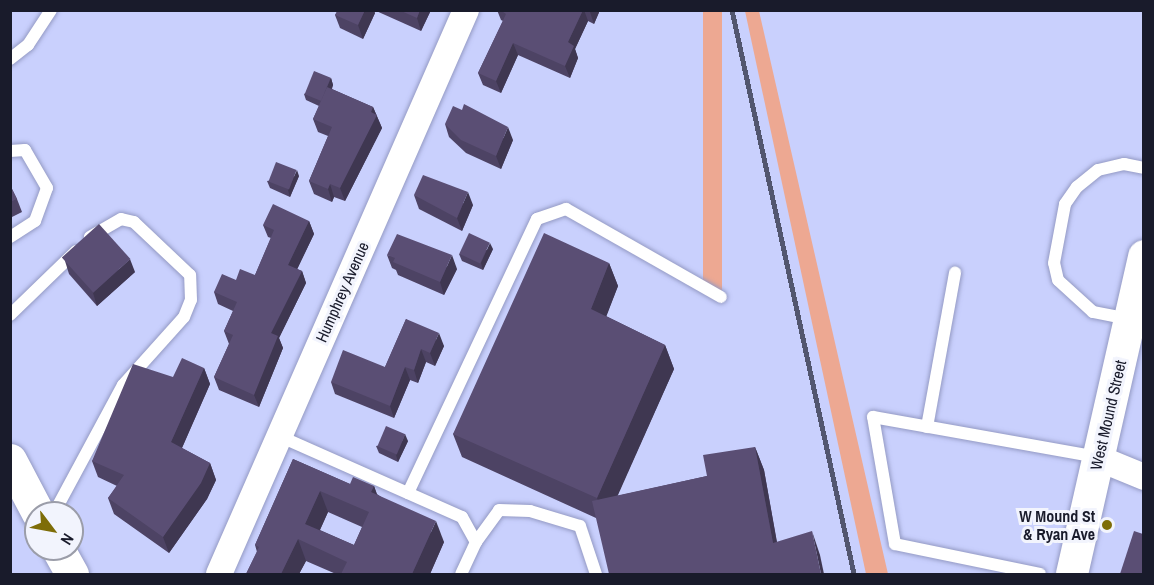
<!DOCTYPE html>
<html>
<head>
<meta charset="utf-8">
<style>
	body { margin:0 }
	#map { position:relative; width:1154px; height:585px; overflow:hidden; background:#c9d0fd; font-family:"Archivo Narrow",sans-serif }
	div>[style] { position:absolute }
	.green>* { inset:0; background:#eda892; transform-origin:0 0 }
	.roads { filter:drop-shadow(0 0 2px #949ac4) drop-shadow(0 0 2px #949ac4) }
	.service>* { height:12px; margin:-6px; padding:0 6px; transform-origin:6px; border-radius:6px; background:#fff }
	.minor>* { height:26px; margin:-13px; padding:0 13px; transform-origin:13px; border-radius:13px; background:#fff }
	.tertiary>* { height:32px; margin:-16px; padding:0 16px; transform-origin:16px; border-radius:16px; background:#fff }
	.primary>* { height:33px; margin:-16.5px; padding:0 16.5px; transform-origin:16.5px; border-radius:16.5px; background:#fff }
	.rail>* { height:4.5px; margin:-2.25px; padding:0 2.25px; transform-origin:2.25px; border-radius:2.25px; background:#52566f }
	.wall>* { inset:0; background:#4d4364 }
	.shaded-wall>* { inset:0; background:#3f3751 }
	.building>* { inset:0; background:#5a4e74; transform-origin:0 0 }
	.dots>* { width:16px; height:16px; translate:-50% -50%; box-sizing:border-box; border:3px solid #f2f4fd; border-radius:50% }
	span { translate:-50% -50%; white-space:nowrap; text-align:center; line-height:1.15; -webkit-text-stroke:6px #f2f4fd; paint-order:stroke }
	.street-label { font-size:16px; color:#191b2b }
	.poi-label { font-size:16px; color:#191b2b; font-weight:700 }
	.right { translate:-100% -50%; text-align:right }
	.frame { position:absolute; inset:0; border:12px solid #191b2b; pointer-events:none }
	.north { position:absolute; left:24px; top:501px; width:60px; height:60px; box-sizing:border-box; background:#f2f4fd; border:2px solid #9b9da9; border-radius:50%; rotate:122deg; font-size:16px; font-weight:700; line-height:24px; text-align:center; color:#191b2b }
	.north::after { content:''; display:block; margin:auto; width:21px; height:27px; background:#7e6d08; clip-path:polygon(50% 0,100% 100%,50% 72%,0 100%) }
</style>
</head>
<body>
<div id="map">
	<div class="green">
		<div style="left:703px;top:11px;width:19px;height:281px"></div>
		<div style="clip-path:polygon(745px 11px,759px 11px,888px 574px,866px 574px)"></div>
	</div>
	<div class="roads">
		<div class="service">
			<div style="left:10px;top:59px;width:23px;rotate:-38deg"></div>
			<div style="left:28px;top:45px;width:42px;rotate:-56.7deg"></div>
			<div style="left:10px;top:151px;width:15px;rotate:-4deg"></div>
			<div style="left:25px;top:150px;width:44px;rotate:59.9deg"></div>
			<div style="left:47px;top:188px;width:35px;rotate:110deg"></div>
			<div style="left:35px;top:221px;width:30px;rotate:147deg"></div>
			<div style="left:10px;top:315px;width:92px;rotate:-44.1deg"></div>
			<div style="left:1129px;top:319px;width:37px;rotate:-169deg"></div>
			<div style="left:1093px;top:312px;width:47px;rotate:-137.6deg"></div>
			<div style="left:1058px;top:280px;width:17px;rotate:-103deg"></div>
			<div style="left:1054px;top:263px;width:60px;rotate:-79.4deg"></div>
			<div style="left:1065px;top:204px;width:21px;rotate:-55deg"></div>
			<div style="left:1077px;top:187px;width:27px;rotate:-39deg"></div>
			<div style="left:1098px;top:170px;width:27px;rotate:-13deg"></div>
			<div style="left:1124px;top:164px;width:20px;rotate:11deg"></div>
			<div style="left:927px;top:427px;width:157px;rotate:-79.7deg"></div>
			<div style="left:279px;top:436px;width:200px;rotate:23.9deg"></div>
			<div style="left:462px;top:517px;width:29px;rotate:61deg"></div>
			<div style="left:476px;top:542px;width:35px;rotate:115deg"></div>
			<div style="left:408px;top:493px;width:303px;rotate:-64.8deg"></div>
			<div style="left:537px;top:219px;width:31px;rotate:-19deg"></div>
			<div style="left:566px;top:209px;width:178px;rotate:29.6deg"></div>
			<div style="left:54px;top:513px;width:145px;rotate:-61.7deg"></div>
			<div style="left:123px;top:385px;width:91px;rotate:-48.1deg"></div>
			<div style="left:184px;top:317px;width:18px;rotate:-68deg"></div>
			<div style="left:191px;top:300px;width:25px;rotate:-92deg"></div>
			<div style="left:190px;top:275px;width:77px;rotate:-136.6deg"></div>
			<div style="left:134px;top:222px;width:13px;rotate:-167deg"></div>
			<div style="left:121px;top:219px;width:36px;rotate:150deg"></div>
			<div style="left:476px;top:542px;width:39px;rotate:-54deg"></div>
			<div style="left:499px;top:510px;width:31px;rotate:2deg"></div>
			<div style="left:530px;top:511px;width:52px;rotate:16.7deg"></div>
			<div style="left:580px;top:526px;width:51px;rotate:71.6deg"></div>
			<div style="left:1040px;top:574px;width:148px;rotate:-168.3deg"></div>
			<div style="left:895px;top:544px;width:129px;rotate:-99.8deg"></div>
			<div style="left:873px;top:417px;width:228px;rotate:10.1deg"></div>
		</div>
		<div class="minor">
			<div style="left:1098px;top:458px;width:50px;rotate:22.4deg"></div>
			<div style="left:219px;top:574px;width:616px;rotate:-66.35deg"></div>
		</div>
		<div class="tertiary">
			<div style="left:1072px;top:574px;width:326px;rotate:-77.2deg"></div>
		</div>
		<div class="primary">
			<div style="left:10px;top:460px;width:60px;rotate:62.2deg"></div>
			<div style="left:58px;top:549px;width:29px;rotate:61deg"></div>
		</div>
	</div>
	<div class="rail">
		<div style="left:732px;top:10px;width:577px;rotate:77.79deg"></div>
	</div>
	<div class="wall">
		<div style="clip-path:polygon(338px 10px,373px 10px,375px 13px,363px 39px,340px 28px,335px 15px)"></div>
		<div style="clip-path:polygon(374px 10px,431px 10px,421px 31px)"></div>
		<div style="clip-path:polygon(497px 10px,600px 10px,594px 24px,588px 21px,575px 49px,578px 58px,570px 78px,518px 55px,501px 93px,483px 85px,478px 73px,503px 21px,501px 20px)"></div>
		<div style="clip-path:polygon(331px 78px,333px 85px,332px 89px,373px 107px,382px 128px,345px 201px,334px 197px,332px 202px,314px 194px,309px 181px,328px 136px,318px 132px,313px 119px,319px 106px,306px 100px,304px 94px)"></div>
		<div style="clip-path:polygon(445px 124px,513px 140px,501px 169px,466px 153px,449px 137px)"></div>
		<div style="clip-path:polygon(299px 176px,290px 197px,270px 188px,267px 181px)"></div>
		<div style="clip-path:polygon(10px 185px,17px 199px,22px 212px,10px 218px)"></div>
		<div style="clip-path:polygon(414px 195px,473px 205px,462px 231px,419px 209px)"></div>
		<div style="clip-path:polygon(309px 221px,314px 234px,297px 269px,302px 271px,306px 283px,279px 338px,283px 348px,259px 407px,219px 390px,214px 377px,229px 344px,224px 331px,233px 311px,218px 304px,214px 292px,236px 280px,255px 275px,271px 238px,268px 237px,263px 225px)"></div>
		<div style="clip-path:polygon(493px 249px,483px 270px,462px 261px,459px 254px)"></div>
		<div style="clip-path:polygon(387px 255px,457px 269px,444px 295px,398px 275px,396px 270px,392px 268px)"></div>
		<div style="clip-path:polygon(65px 261px,135px 272px,97px 306px,69px 274px)"></div>
		<div style="clip-path:polygon(609px 263px,618px 286px,606px 316px,665px 345px,674px 369px,617px 496px,707px 476px,755px 447px,764px 470px,777px 542px,820px 555px,596px 518px,462px 457px,453px 434px)"></div>
		<div style="clip-path:polygon(406px 319px,444px 346px,435px 366px,426px 362px,418px 383px,410px 380px,394px 418px,335px 394px,331px 382px,385px 367px)"></div>
		<div style="clip-path:polygon(204px 368px,210px 384px,182px 448px,210px 463px,216px 480px,207px 499px,169px 553px,114px 514px,108px 498px,117px 486px,98px 477px,92px 461px,173px 377px)"></div>
		<div style="clip-path:polygon(408px 441px,398px 462px,379px 453px,376px 446px)"></div>
		<div style="clip-path:polygon(evenodd,293px 459px,350px 484px,374px 486px,377px 494px,444px 542px,430px 574px,336px 574px,306px 561px,299px 574px,246px 574px,257px 552px,255px 545px,293px 459px,328px 512px,362px 527px,354px 545px,320px 530px,328px 512px)"></div>
	</div>
	<div class="shaded-wall">
		<div style="clip-path:polygon(365px 10px,373px 10px,375px 13px,363px 39px,358px 25px)"></div>
		<div style="clip-path:polygon(420px 10px,431px 10px,421px 31px,417px 18px)"></div>
		<div style="clip-path:polygon(583px 10px,584px 10px,588px 21px,575px 49px,578px 58px,570px 78px,565px 66px,568px 42px)"></div>
		<div style="clip-path:polygon(590px 10px,600px 10px,594px 24px,590px 12px)"></div>
		<div style="clip-path:polygon(513px 43px,518px 55px,501px 93px,496px 81px)"></div>
		<div style="clip-path:polygon(331px 78px,333px 85px,323px 108px,321px 101px)"></div>
		<div style="clip-path:polygon(373px 107px,382px 128px,345px 201px,340px 188px)"></div>
		<div style="clip-path:polygon(508px 127px,513px 140px,501px 169px,496px 156px)"></div>
		<div style="clip-path:polygon(297px 170px,299px 176px,290px 197px,288px 190px)"></div>
		<div style="clip-path:polygon(330px 184px,334px 197px,332px 202px,328px 189px)"></div>
		<div style="clip-path:polygon(468px 192px,473px 205px,462px 231px,457px 218px)"></div>
		<div style="clip-path:polygon(309px 221px,314px 234px,293px 278px,288px 265px)"></div>
		<div style="clip-path:polygon(490px 243px,493px 249px,483px 270px,481px 263px)"></div>
		<div style="clip-path:polygon(452px 255px,457px 269px,444px 295px,440px 282px)"></div>
		<div style="clip-path:polygon(130px 259px,135px 272px,97px 306px,93px 293px)"></div>
		<div style="clip-path:polygon(609px 263px,618px 286px,600px 333px,591px 309px)"></div>
		<div style="clip-path:polygon(302px 271px,306px 283px,279px 338px,283px 348px,259px 407px,254px 395px,271px 333px)"></div>
		<div style="clip-path:polygon(439px 333px,444px 346px,435px 366px,430px 353px)"></div>
		<div style="clip-path:polygon(665px 345px,674px 369px,606px 522px,597px 498px)"></div>
		<div style="clip-path:polygon(421px 349px,426px 362px,418px 383px,414px 370px)"></div>
		<div style="clip-path:polygon(405px 367px,410px 380px,394px 418px,390px 406px)"></div>
		<div style="clip-path:polygon(204px 368px,210px 384px,177px 459px,171px 442px)"></div>
		<div style="clip-path:polygon(405px 434px,408px 441px,398px 462px,396px 455px)"></div>
		<div style="clip-path:polygon(755px 447px,764px 470px,781px 566px,773px 543px)"></div>
		<div style="clip-path:polygon(210px 463px,216px 480px,207px 499px,169px 553px,163px 537px)"></div>
		<div style="clip-path:polygon(374px 486px,381px 507px,371px 492px)"></div>
		<div style="clip-path:polygon(320px 491px,328px 512px,313px 545px,305px 524px)"></div>
		<div style="clip-path:polygon(436px 521px,444px 542px,430px 574px,412px 574px)"></div>
		<div style="clip-path:polygon(812px 531px,820px 555px,824px 574px,821px 574px)"></div>
		<div style="clip-path:polygon(298px 539px,306px 561px,299px 574px,281px 574px)"></div>
	</div>
	<div class="building">
		<div style="clip-path:polygon(338px 10px,365px 10px,358px 25px,335px 15px)"></div>
		<div style="clip-path:polygon(399px 10px,420px 10px,417px 18px)"></div>
		<div style="clip-path:polygon(500px 10px,583px 10px,568px 42px,574px 46px,565px 66px,513px 43px,496px 81px,478px 73px,506px 14px)"></div>
		<div style="left:314px;top:71px;width:18px;height:25px;rotate:22deg"></div>
		<div style="clip-path:polygon(327px 87px,373px 107px,371px 112px,377px 115px,340px 188px,330px 184px,328px 189px,309px 181px,332px 127px,313px 119px)"></div>
		<div style="clip-path:polygon(464px 104px,508px 127px,496px 156px,461px 140px,445px 124px,453px 106px,462px 110px)"></div>
		<div style="left:276px;top:162px;width:22px;height:21px;rotate:21deg"></div>
		<div style="clip-path:polygon(423px 175px,468px 192px,457px 218px,414px 195px)"></div>
		<div style="clip-path:polygon(10px 185px,17px 199px,10px 202px)"></div>
		<div style="clip-path:polygon(273px 204px,309px 221px,288px 265px,302px 271px,271px 333px,278px 336px,254px 395px,214px 377px,233px 335px,224px 331px,237px 302px,214px 292px,222px 274px,236px 280px,240px 269px,255px 275px,274px 230px,263px 225px)"></div>
		<div style="left:99px;top:224px;width:47px;height:50px;rotate:48deg"></div>
		<div style="left:469px;top:233px;width:23px;height:23px;rotate:25deg"></div>
		<div style="clip-path:polygon(544px 233px,609px 263px,591px 309px,665px 345px,597px 498px,453px 434px)"></div>
		<div style="clip-path:polygon(397px 234px,452px 255px,440px 282px,393px 262px,395px 258px,387px 255px)"></div>
		<div style="clip-path:polygon(406px 319px,439px 333px,430px 353px,421px 349px,414px 370px,405px 367px,390px 406px,331px 382px,343px 350px,385px 367px)"></div>
		<div style="clip-path:polygon(182px 358px,204px 368px,171px 442px,210px 463px,201px 483px,163px 537px,108px 498px,124px 475px,92px 461px,133px 364px,173px 377px)"></div>
		<div style="left:386px;top:426px;width:21px;height:22px;rotate:23deg"></div>
		<div style="clip-path:polygon(755px 447px,773px 543px,812px 531px,821px 574px,609px 574px,592px 501px,707px 476px,703px 455px)"></div>
		<div style="clip-path:polygon(evenodd,293px 459px,350px 484px,353px 477px,374px 486px,371px 492px,436px 521px,412px 574px,341px 574px,347px 562px,298px 539px,281px 574px,246px 574px,259px 547px,255px 545px,293px 459px,320px 491px,369px 512px,354px 545px,305px 524px,320px 491px)"></div>
		<div style="clip-path:polygon(1134px 531px,1143px 534px,1143px 574px,1120px 574px)"></div>
	</div>
	<div class="dots">
		<div style="left:1107px;top:525px;background:#7e6d08"></div>
	</div>
	<div class="street-label">
		<span style="left:342px;top:292px;rotate:-66deg">Humphrey Avenue</span>
		<span style="left:1108px;top:415px;rotate:-77deg">West Mound Street</span>
	</div>
	<div class="poi-label">
		<span class="right" style="left:1095px;top:525px">W Mound St<br>&amp; Ryan Ave</span>
	</div>
	<div class="frame"></div>
	<div class="north">N</div>
</div>
</body>
</html>
